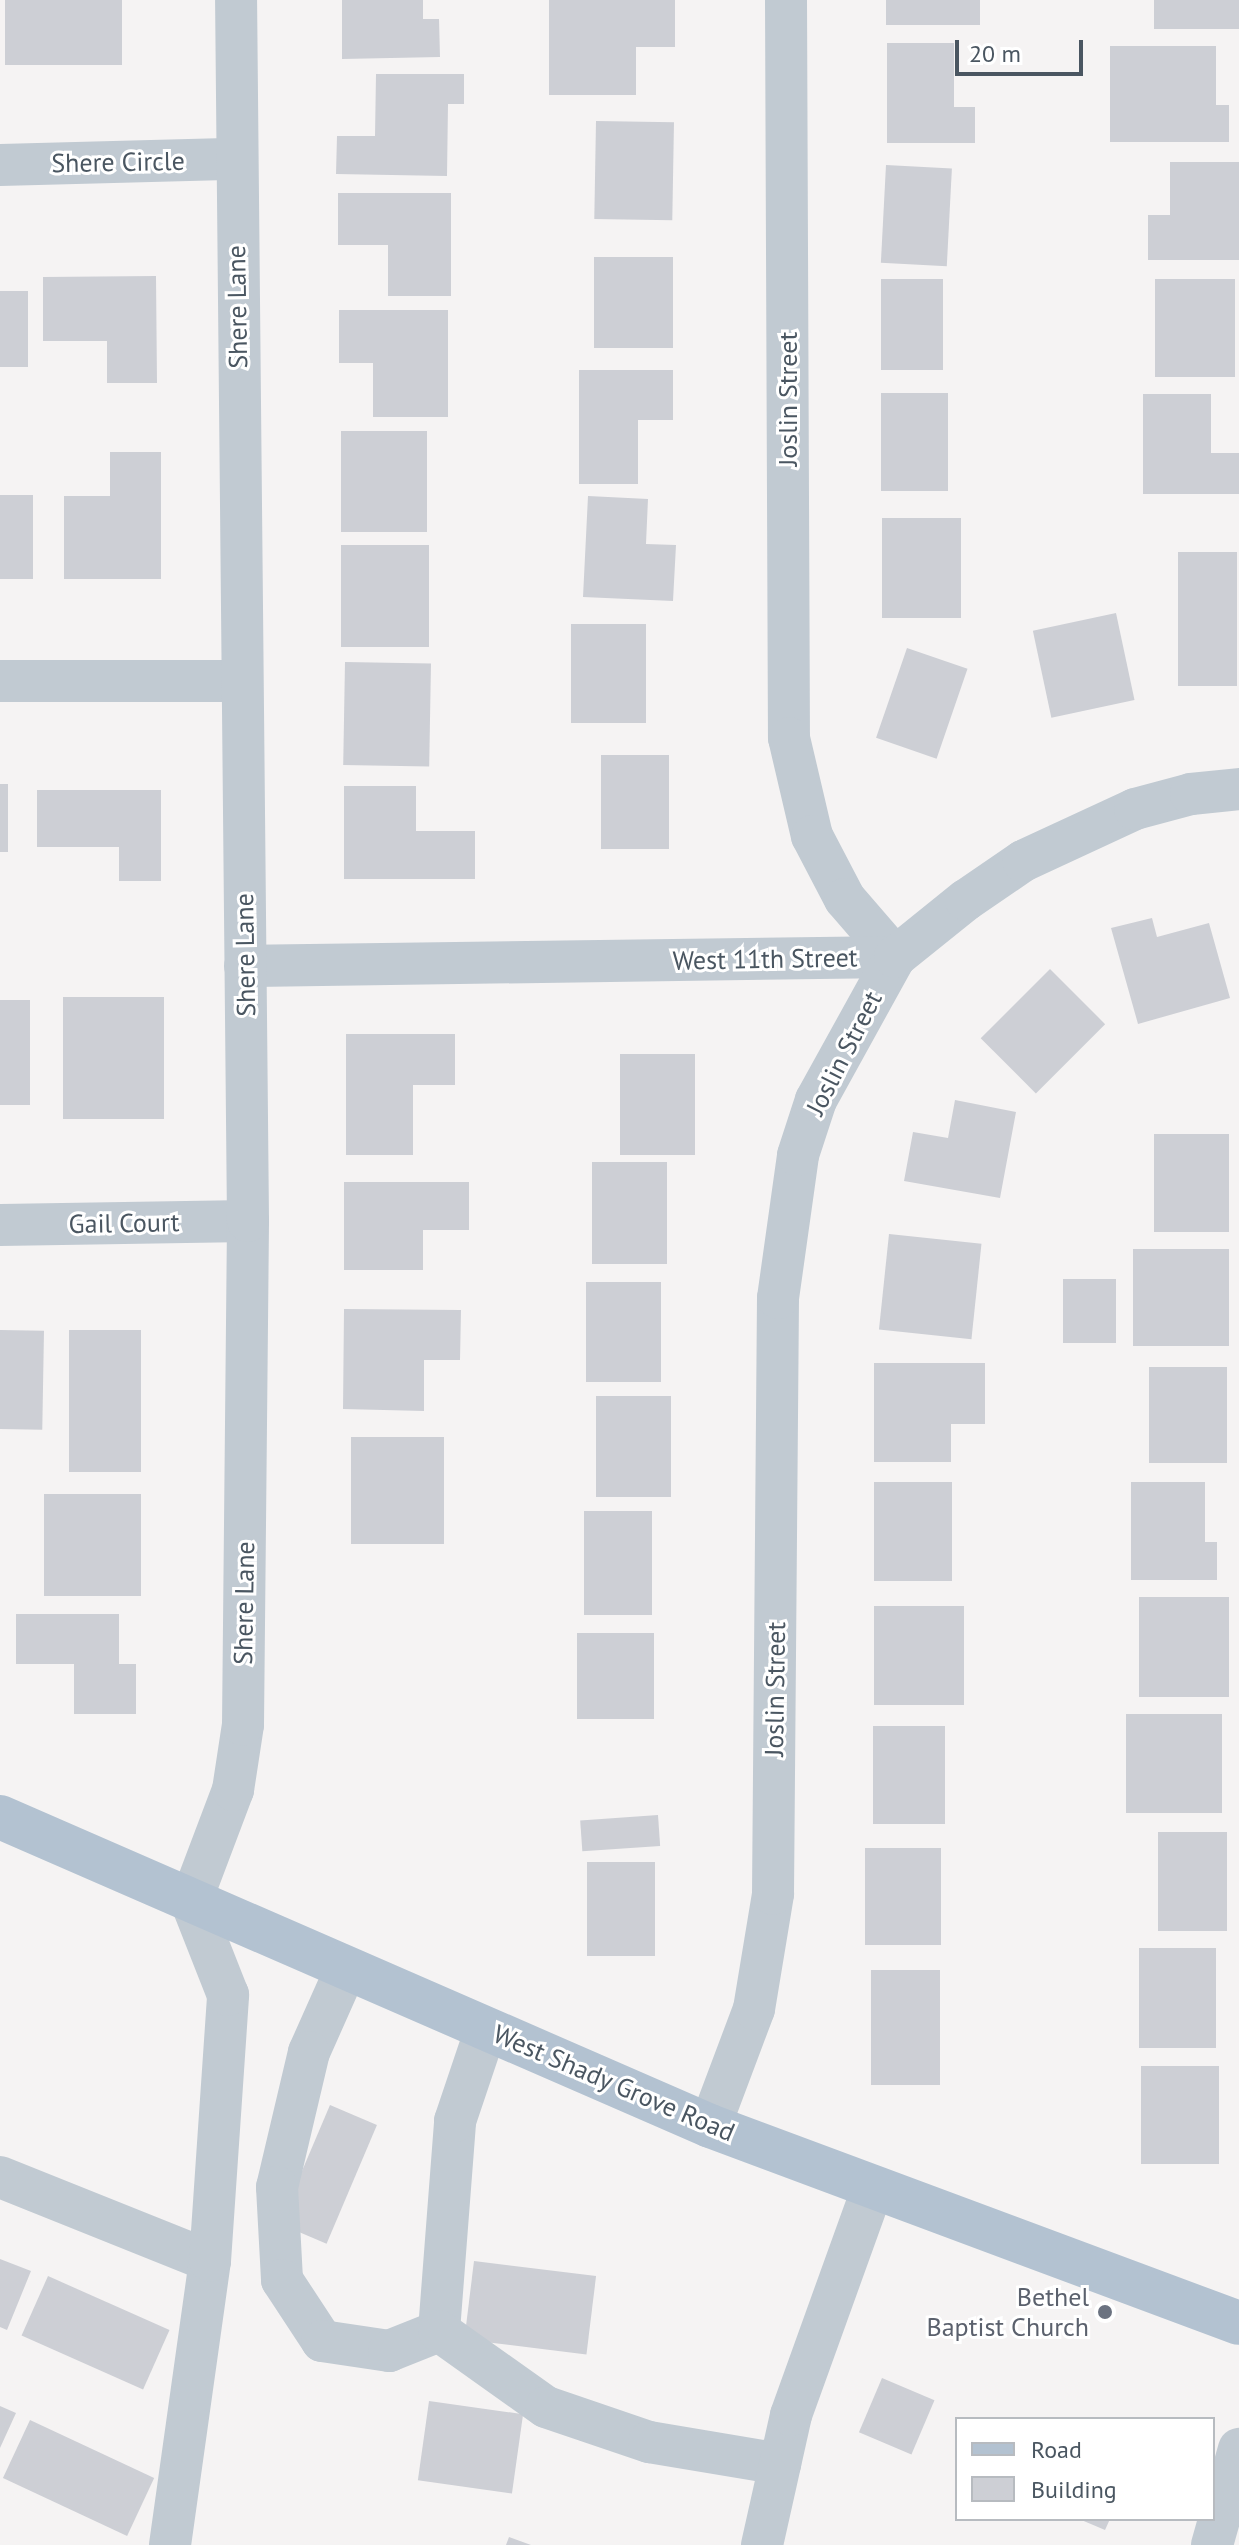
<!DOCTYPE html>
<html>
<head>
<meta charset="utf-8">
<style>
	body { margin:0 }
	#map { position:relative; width:1239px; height:2545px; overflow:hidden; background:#f5f3f3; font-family:"PT Sans",sans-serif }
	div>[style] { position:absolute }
	.building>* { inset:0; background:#cdcfd5; transform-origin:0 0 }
	.minor>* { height:42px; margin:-21px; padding:0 21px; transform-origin:21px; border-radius:21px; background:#c1cad2 }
	.major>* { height:44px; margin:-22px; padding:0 22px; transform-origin:22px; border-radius:22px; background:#b3c2d1 }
	.dots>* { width:22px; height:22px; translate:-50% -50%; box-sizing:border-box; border:4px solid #fff; border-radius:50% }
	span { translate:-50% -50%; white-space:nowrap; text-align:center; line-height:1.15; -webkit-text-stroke:6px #fff; paint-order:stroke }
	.street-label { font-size:26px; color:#4a5661 }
	.worship-label { font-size:26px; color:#5b616d }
	.right { translate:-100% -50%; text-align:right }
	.legend { position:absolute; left:955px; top:2417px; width:260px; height:104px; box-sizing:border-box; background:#fff; border:2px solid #b7bbc0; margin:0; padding:10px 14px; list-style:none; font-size:24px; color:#4a5661 }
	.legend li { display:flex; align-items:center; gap:16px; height:40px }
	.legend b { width:40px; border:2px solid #b7bbc0 }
	.scale { position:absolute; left:955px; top:40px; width:128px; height:36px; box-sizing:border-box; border:4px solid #4a5661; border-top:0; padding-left:10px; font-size:24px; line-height:28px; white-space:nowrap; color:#4a5661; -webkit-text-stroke:6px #fff; paint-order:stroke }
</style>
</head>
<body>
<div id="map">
	<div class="building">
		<div style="left:5px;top:0;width:117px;height:65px"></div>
		<div style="clip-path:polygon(342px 0,423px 0,423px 19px,439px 19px,440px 57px,342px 59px)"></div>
		<div style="clip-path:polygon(549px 0,675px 0,675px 47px,636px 47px,636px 95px,549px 95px)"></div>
		<div style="left:886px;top:0;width:94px;height:25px"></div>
		<div style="left:1154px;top:0;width:85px;height:29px"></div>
		<div style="clip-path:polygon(887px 43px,954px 43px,954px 107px,975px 107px,975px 143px,887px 143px)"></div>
		<div style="clip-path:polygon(1110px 46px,1216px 46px,1216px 105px,1229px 105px,1229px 142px,1110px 142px)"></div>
		<div style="clip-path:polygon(376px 74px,464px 74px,464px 104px,448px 104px,447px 176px,336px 174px,337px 136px,375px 136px)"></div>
		<div style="left:596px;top:121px;width:78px;height:98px;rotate:1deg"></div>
		<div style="clip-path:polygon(1170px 162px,1239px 162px,1239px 260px,1148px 260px,1148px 215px,1170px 215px)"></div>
		<div style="left:886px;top:165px;width:66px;height:98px;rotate:3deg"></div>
		<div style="clip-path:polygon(338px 193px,451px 193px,451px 296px,388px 296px,388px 245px,338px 245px)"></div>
		<div style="left:594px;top:257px;width:79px;height:91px"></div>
		<div style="clip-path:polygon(156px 276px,157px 383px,107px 383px,107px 341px,43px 341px,43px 277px)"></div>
		<div style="left:881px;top:279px;width:62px;height:91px"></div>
		<div style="left:1155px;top:279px;width:80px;height:98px"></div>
		<div style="left:0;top:291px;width:28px;height:76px"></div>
		<div style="clip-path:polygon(339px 310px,448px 310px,448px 417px,373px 417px,373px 363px,339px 363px)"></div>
		<div style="clip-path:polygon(579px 370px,673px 370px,673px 420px,638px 420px,638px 484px,579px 484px)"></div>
		<div style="left:881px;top:393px;width:67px;height:98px"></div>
		<div style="clip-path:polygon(1143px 394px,1211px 394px,1211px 453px,1239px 453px,1239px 494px,1143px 494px)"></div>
		<div style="left:341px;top:431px;width:86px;height:101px"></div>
		<div style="clip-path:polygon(110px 452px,161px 452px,161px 579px,64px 579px,64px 496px,110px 496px)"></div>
		<div style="left:0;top:495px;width:33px;height:84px"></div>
		<div style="clip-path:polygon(588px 496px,648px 499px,646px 544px,676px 545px,673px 601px,583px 597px)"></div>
		<div style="left:882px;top:518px;width:79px;height:100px"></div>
		<div style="left:341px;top:545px;width:88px;height:102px"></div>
		<div style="left:1178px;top:552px;width:59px;height:134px"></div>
		<div style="left:1116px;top:613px;width:89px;height:85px;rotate:78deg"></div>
		<div style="left:571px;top:624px;width:75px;height:99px"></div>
		<div style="left:907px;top:648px;width:64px;height:95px;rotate:19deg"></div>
		<div style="left:345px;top:662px;width:86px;height:103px;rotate:1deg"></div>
		<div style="left:601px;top:755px;width:68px;height:94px"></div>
		<div style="left:0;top:784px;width:8px;height:68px"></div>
		<div style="clip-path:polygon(344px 786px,416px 786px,416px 831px,475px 831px,475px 879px,344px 879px)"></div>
		<div style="clip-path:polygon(37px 790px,161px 790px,161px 881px,119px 881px,119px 847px,37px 847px)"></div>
		<div style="clip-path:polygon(1152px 918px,1157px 937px,1209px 923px,1230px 998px,1138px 1024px,1111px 928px)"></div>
		<div style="left:1050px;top:969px;width:78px;height:98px;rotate:45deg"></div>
		<div style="left:63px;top:997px;width:101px;height:122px"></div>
		<div style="left:0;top:1000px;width:30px;height:105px"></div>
		<div style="clip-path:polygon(346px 1034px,455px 1034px,455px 1085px,413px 1085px,413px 1155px,346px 1155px)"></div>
		<div style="left:620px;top:1054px;width:75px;height:101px"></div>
		<div style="clip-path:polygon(955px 1100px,1016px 1112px,1000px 1198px,904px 1181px,913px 1132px,948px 1138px)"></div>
		<div style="left:1154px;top:1134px;width:75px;height:98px"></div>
		<div style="left:592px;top:1162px;width:75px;height:102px"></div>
		<div style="clip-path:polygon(344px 1182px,469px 1182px,469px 1230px,423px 1230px,423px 1270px,344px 1270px)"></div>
		<div style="left:889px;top:1234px;width:93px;height:96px;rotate:6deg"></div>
		<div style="left:1133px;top:1249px;width:96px;height:97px"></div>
		<div style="left:1063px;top:1279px;width:53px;height:64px"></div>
		<div style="left:586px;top:1282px;width:75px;height:100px"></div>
		<div style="clip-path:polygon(344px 1309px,461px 1310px,460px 1360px,424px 1360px,424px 1411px,343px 1409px)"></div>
		<div style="left:0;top:1330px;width:44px;height:99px;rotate:1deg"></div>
		<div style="left:69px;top:1330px;width:72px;height:142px"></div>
		<div style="clip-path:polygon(874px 1363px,985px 1363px,985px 1424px,951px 1424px,951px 1462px,874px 1462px)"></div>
		<div style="left:1149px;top:1367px;width:78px;height:96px"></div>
		<div style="left:596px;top:1396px;width:75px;height:101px"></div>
		<div style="left:351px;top:1437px;width:93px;height:107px"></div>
		<div style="left:874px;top:1482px;width:78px;height:99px"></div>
		<div style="clip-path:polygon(1131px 1482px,1205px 1482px,1205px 1542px,1217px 1542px,1217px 1580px,1131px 1580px)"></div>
		<div style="left:44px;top:1494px;width:97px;height:102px"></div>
		<div style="left:584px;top:1511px;width:68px;height:104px"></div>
		<div style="left:1139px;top:1597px;width:90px;height:100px"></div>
		<div style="left:874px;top:1606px;width:90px;height:99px"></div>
		<div style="clip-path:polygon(16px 1614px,119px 1614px,119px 1664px,136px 1664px,136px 1714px,74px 1714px,74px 1664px,16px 1664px)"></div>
		<div style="left:577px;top:1633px;width:77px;height:86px"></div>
		<div style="left:1126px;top:1714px;width:96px;height:99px"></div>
		<div style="left:873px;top:1726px;width:72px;height:98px"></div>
		<div style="left:658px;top:1815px;width:31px;height:78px;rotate:86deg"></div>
		<div style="left:1158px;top:1832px;width:69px;height:99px"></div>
		<div style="left:865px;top:1848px;width:76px;height:97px"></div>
		<div style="left:587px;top:1862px;width:68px;height:94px"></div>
		<div style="left:1139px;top:1948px;width:77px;height:100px"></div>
		<div style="left:871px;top:1970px;width:69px;height:115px"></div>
		<div style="left:1141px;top:2066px;width:78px;height:98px"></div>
		<div style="left:330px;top:2105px;width:51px;height:129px;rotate:23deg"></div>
		<div style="clip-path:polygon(0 2259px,31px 2271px,7px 2330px,0 2327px)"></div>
		<div style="left:474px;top:2261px;width:123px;height:79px;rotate:7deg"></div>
		<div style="left:48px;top:2276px;width:133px;height:65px;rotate:24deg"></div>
		<div style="left:882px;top:2378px;width:57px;height:59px;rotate:23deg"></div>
		<div style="left:429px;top:2401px;width:95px;height:80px;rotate:8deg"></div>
		<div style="clip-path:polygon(0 2406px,16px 2413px,0 2448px)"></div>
		<div style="left:30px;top:2420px;width:137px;height:64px;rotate:25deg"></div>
		<div style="clip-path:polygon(1079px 2519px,1110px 2519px,1105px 2530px)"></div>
		<div style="clip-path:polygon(509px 2537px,531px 2545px,506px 2545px)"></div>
	</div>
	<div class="minor">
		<div style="left:786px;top:0;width:738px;rotate:89.77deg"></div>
		<div style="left:789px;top:738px;width:101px;rotate:76.8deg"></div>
		<div style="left:812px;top:836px;width:71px;rotate:62.4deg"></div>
		<div style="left:845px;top:899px;width:77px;rotate:49.2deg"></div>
		<div style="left:0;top:165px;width:236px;rotate:-1.5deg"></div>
		<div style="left:0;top:681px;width:242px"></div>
		<div style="left:245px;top:966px;width:650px;rotate:-0.79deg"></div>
		<div style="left:0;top:1225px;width:248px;rotate:-0.9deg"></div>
		<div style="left:346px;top:1969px;width:91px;rotate:114deg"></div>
		<div style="left:309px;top:2052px;width:139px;rotate:103.3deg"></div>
		<div style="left:277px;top:2187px;width:93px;rotate:86.9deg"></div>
		<div style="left:282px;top:2280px;width:73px;rotate:56.7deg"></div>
		<div style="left:322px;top:2341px;width:68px;rotate:8.5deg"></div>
		<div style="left:389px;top:2351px;width:54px;rotate:-21.8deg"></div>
		<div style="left:439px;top:2331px;width:211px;rotate:-85.6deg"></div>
		<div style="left:455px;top:2121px;width:97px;rotate:-71.4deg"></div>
		<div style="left:710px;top:2126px;width:125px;rotate:-69.4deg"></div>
		<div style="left:754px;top:2009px;width:117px;rotate:-80.6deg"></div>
		<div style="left:773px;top:1894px;width:596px;rotate:-89.52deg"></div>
		<div style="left:778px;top:1298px;width:144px;rotate:-82deg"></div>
		<div style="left:798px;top:1155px;width:58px;rotate:-71.9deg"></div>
		<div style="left:816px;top:1100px;width:163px;rotate:-61.1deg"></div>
		<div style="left:895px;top:957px;width:91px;rotate:-38.8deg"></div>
		<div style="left:966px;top:900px;width:69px;rotate:-34.4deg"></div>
		<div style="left:1023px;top:861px;width:123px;rotate:-24.9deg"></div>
		<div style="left:1135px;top:809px;width:58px;rotate:-15deg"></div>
		<div style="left:1191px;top:794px;width:48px;rotate:-5.9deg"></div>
		<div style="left:0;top:2177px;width:226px;rotate:21.8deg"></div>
		<div style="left:439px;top:2331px;width:131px;rotate:35.4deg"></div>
		<div style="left:546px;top:2407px;width:109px;rotate:18.8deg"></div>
		<div style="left:649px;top:2442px;width:133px;rotate:9.5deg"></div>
		<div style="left:170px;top:2545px;width:287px;rotate:-82deg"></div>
		<div style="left:210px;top:2261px;width:267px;rotate:-86.1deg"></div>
		<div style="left:228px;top:1995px;width:101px;rotate:-111.5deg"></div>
		<div style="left:191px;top:1901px;width:119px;rotate:-69.3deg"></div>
		<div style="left:233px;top:1790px;width:66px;rotate:-81.3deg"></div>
		<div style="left:243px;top:1725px;width:504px;rotate:-89.43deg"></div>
		<div style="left:248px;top:1221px;width:1221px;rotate:-90.56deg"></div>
		<div style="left:762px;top:2545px;width:133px;rotate:-77.4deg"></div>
		<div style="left:791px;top:2415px;width:242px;rotate:-70.2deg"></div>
		<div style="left:1212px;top:2545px;width:100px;rotate:-74.3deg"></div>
	</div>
	<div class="major">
		<div style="left:0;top:1817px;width:774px;rotate:23.52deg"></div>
		<div style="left:710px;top:2126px;width:564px;rotate:20.43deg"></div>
	</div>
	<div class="dots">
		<div style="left:1105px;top:2312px;background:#6b7280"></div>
	</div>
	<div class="street-label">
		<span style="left:118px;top:162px;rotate:-1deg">Shere Circle</span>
		<span style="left:237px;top:307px;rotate:-91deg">Shere Lane</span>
		<span style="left:788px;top:399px;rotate:-90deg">Joslin Street</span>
		<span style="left:245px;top:955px;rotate:-91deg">Shere Lane</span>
		<span style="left:765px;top:959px;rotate:-1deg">West 11th Street</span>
		<span style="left:844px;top:1053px;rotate:-63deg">Joslin Street</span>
		<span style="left:124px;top:1223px;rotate:-1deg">Gail Court</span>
		<span style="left:244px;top:1603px;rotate:-89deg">Shere Lane</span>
		<span style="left:775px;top:1689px;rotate:-89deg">Joslin Street</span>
		<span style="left:614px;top:2083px;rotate:23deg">West Shady Grove Road</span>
	</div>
	<div class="worship-label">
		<span class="right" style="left:1089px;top:2312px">Bethel<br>Baptist Church</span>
	</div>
	<ul class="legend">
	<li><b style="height:10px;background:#b3c2d1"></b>Road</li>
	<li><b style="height:22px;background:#cdcfd5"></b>Building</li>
	</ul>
	<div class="scale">20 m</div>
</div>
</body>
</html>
